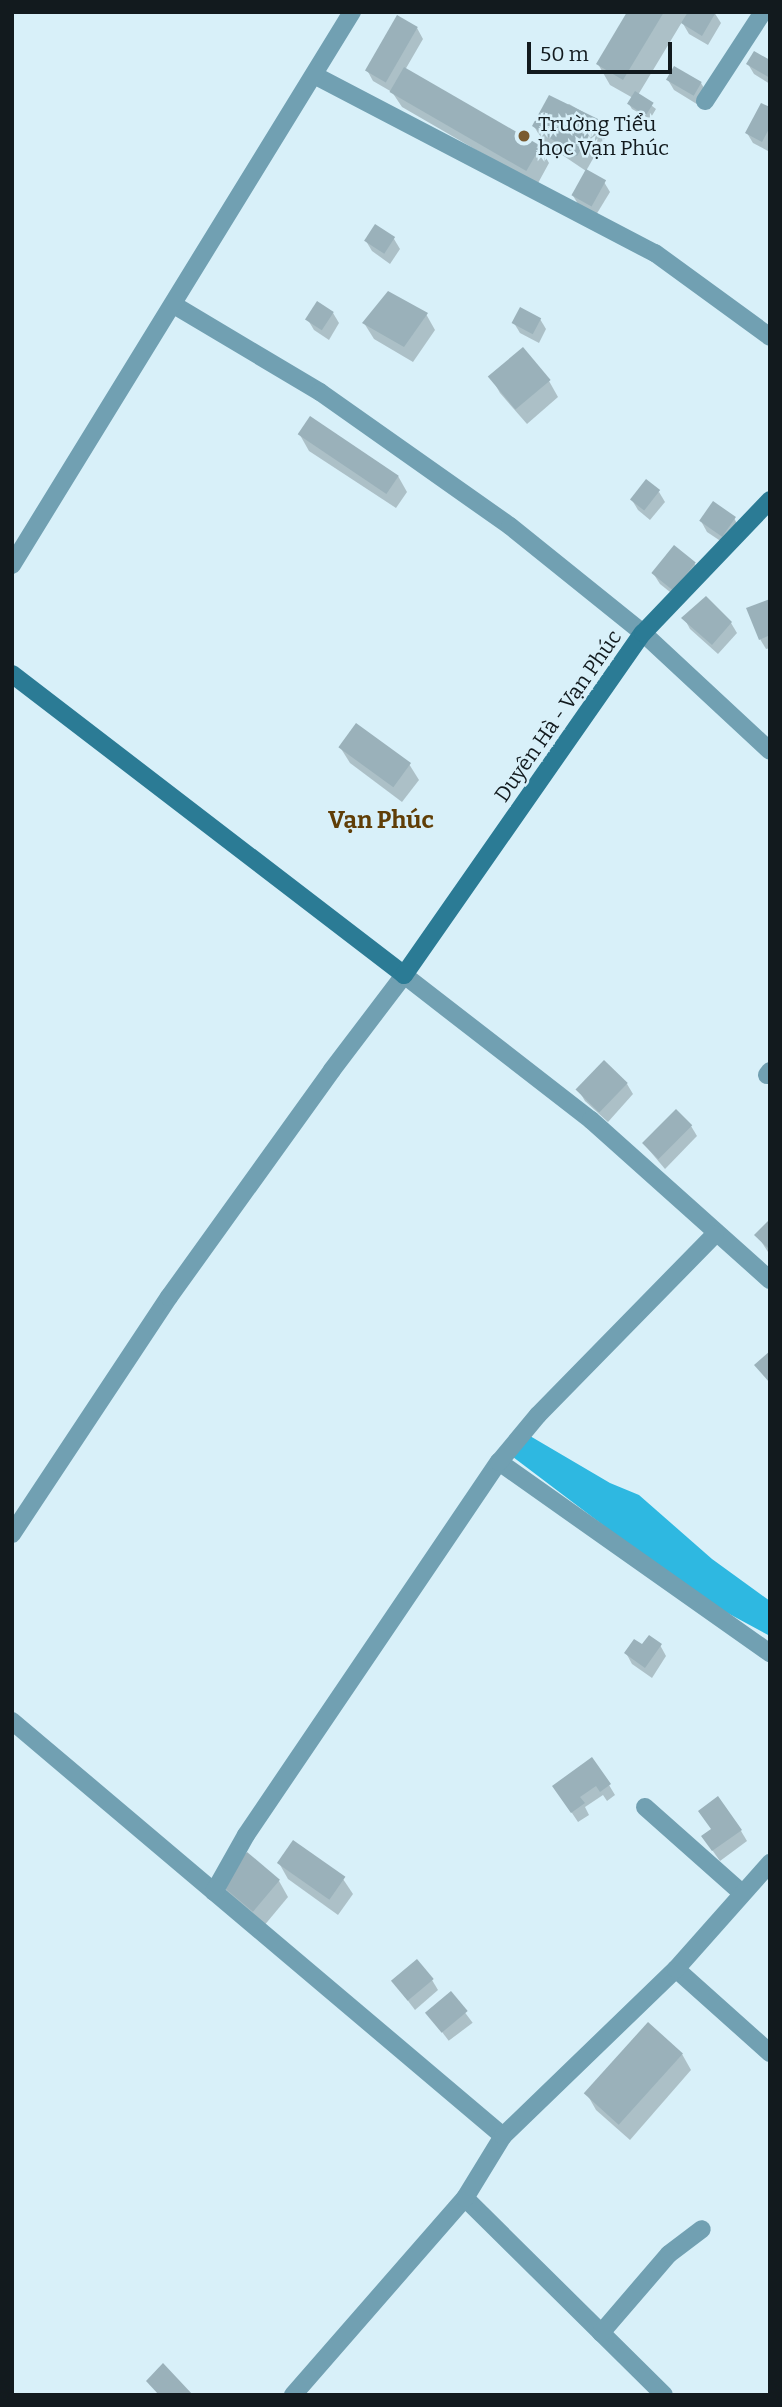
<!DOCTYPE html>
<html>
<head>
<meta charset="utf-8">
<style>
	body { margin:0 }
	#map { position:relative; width:782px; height:2407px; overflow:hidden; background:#d8f0f9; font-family:Bitter,serif }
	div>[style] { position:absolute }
	.water>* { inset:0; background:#2eb8e1 }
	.shadow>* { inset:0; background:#0003; transform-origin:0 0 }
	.building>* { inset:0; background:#9ab1ba; transform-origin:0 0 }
	.street>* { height:18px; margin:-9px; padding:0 9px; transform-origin:9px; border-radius:9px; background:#71a0b2 }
	.secondary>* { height:18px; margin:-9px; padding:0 9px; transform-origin:9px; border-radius:9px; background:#2b7b95 }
	.dots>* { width:19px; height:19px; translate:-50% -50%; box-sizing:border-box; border:4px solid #d8f0f9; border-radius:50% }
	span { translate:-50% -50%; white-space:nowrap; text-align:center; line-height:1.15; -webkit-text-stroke:5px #d8f0f9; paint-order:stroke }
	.poi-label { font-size:21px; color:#121a1e }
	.left { translate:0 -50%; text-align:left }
	.street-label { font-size:21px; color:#121a1e }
	.quarter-label { font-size:24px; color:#603e07; font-weight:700 }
	.frame { position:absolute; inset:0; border:14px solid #121a1e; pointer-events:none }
	.scale { position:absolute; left:527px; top:42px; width:145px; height:32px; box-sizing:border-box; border:4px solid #121a1e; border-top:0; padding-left:9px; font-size:21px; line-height:24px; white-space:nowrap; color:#121a1e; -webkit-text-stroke:5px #d8f0f9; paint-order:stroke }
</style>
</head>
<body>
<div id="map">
	<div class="water">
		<div style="clip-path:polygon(530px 1436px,610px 1483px,639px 1495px,712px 1559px,770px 1601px,770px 1636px,698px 1597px,513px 1457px)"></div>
	</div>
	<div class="shadow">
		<div style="clip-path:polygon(629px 12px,714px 12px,721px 23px,708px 45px,689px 34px,682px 22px,638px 95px,656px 109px,650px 119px,632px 109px,629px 104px,633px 98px,610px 85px,598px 64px)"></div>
		<div style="clip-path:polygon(417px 28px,423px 39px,405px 70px,540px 147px,549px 163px,537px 185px,402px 107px,392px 92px,373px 81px,367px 70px)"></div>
		<div style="clip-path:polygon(770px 62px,770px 84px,754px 74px,748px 64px)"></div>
		<div style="clip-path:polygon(668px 80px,701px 83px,707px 93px,700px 106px,674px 90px)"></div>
		<div style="clip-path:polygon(569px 104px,597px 120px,606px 136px,586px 171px,543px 142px,534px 126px)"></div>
		<div style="clip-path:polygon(770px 109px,770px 148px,768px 151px,753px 143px,747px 133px)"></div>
		<div style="clip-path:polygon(604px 182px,610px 192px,596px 215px,578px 204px,572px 194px)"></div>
		<div style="clip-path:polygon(394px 239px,400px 249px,390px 264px,372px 251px,366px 241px)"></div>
		<div style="clip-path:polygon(333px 313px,339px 323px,329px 340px,314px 330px,308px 320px)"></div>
		<div style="clip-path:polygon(426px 314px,435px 330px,413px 362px,374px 339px,364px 323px)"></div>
		<div style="clip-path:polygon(540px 319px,546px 329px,539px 343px,520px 333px,514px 323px)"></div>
		<div style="clip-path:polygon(491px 377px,549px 381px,558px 397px,527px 424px,500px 393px)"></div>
		<div style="clip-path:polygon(300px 435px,398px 476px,407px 492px,396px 508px,309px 451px)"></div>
		<div style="clip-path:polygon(659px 492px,665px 502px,650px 520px,638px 510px,632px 500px)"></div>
		<div style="clip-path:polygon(734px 518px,740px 529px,728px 546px,707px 532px,701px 521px)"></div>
		<div style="clip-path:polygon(695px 564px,701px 574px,680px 600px,660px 584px,653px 573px)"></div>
		<div style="clip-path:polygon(770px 600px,770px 648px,766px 649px,760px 639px)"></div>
		<div style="clip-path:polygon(684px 618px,731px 623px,737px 633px,718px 654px,690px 629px)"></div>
		<div style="clip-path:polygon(340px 747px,409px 764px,419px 780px,402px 802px,350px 763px)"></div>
		<div style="clip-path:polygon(627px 1084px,633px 1094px,608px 1122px,585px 1101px,579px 1091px)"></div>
		<div style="clip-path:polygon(691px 1126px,697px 1136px,665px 1169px,644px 1144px)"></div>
		<div style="clip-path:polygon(770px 1222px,770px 1255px,757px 1235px)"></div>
		<div style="clip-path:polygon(660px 1645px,666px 1656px,652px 1678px,632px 1664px,626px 1653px)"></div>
		<div style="clip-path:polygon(609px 1785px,615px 1795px,607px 1801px,603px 1795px,585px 1807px,589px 1815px,578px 1822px,554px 1786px)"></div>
		<div style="clip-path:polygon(712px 1830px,741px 1831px,747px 1841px,720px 1861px,710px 1847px)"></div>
		<div style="clip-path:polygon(279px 1863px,343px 1879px,353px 1894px,338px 1915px,288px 1879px)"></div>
		<div style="clip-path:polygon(279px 1881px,288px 1897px,263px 1927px,232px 1900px,222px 1884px)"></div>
		<div style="clip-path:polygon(432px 1980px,438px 1990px,415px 2010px,393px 1981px)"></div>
		<div style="left:451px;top:1994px;width:36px;height:30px;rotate:53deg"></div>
		<div style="clip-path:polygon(682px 2054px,691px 2070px,630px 2140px,596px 2110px,587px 2094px)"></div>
	</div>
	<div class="building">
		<div style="clip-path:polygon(627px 12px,664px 12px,623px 80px,596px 64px)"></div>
		<div style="clip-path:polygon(688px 12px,716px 12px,702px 36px,681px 23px)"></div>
		<div style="left:397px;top:15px;width:24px;height:64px;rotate:30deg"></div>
		<div style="clip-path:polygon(754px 51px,770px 60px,770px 78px,746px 64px)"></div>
		<div style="left:674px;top:66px;width:32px;height:16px;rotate:30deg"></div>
		<div style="left:404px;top:67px;width:158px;height:29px;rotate:30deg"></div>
		<div style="left:635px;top:91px;width:22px;height:15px;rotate:32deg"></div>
		<div style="clip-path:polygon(549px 95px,598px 119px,577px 156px,532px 126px)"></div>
		<div style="clip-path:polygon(761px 103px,770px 107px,770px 127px,762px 142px,745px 133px)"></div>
		<div style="left:586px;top:169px;width:23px;height:30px;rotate:29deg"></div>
		<div style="left:375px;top:224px;width:24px;height:20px;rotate:33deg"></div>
		<div style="clip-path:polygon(388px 291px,428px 313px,404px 347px,362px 323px)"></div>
		<div style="left:317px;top:301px;width:20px;height:22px;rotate:33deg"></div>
		<div style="left:520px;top:307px;width:24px;height:18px;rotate:28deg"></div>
		<div style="left:523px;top:347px;width:43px;height:46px;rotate:50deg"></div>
		<div style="left:310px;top:416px;width:107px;height:22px;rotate:34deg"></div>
		<div style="left:646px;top:479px;width:18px;height:26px;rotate:38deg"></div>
		<div style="left:713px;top:501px;width:28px;height:24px;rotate:35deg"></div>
		<div style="left:674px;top:545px;width:28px;height:36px;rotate:39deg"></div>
		<div style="clip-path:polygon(706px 596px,732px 622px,712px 645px,681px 618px)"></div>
		<div style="clip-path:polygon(770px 599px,770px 635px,759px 640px,746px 608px)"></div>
		<div style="left:356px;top:723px;width:68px;height:30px;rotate:36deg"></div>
		<div style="left:604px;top:1060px;width:33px;height:41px;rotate:44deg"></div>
		<div style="left:676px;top:1109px;width:23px;height:48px;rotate:45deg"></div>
		<div style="clip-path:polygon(770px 1219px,770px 1250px,754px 1235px)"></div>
		<div style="clip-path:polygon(770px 1351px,770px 1383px,754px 1365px)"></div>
		<div style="clip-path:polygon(649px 1635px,662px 1644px,645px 1668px,624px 1653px,634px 1639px,642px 1644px)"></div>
		<div style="clip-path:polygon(592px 1757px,611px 1784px,600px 1792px,596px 1786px,580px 1797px,585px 1803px,571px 1813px,552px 1786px)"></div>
		<div style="clip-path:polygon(718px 1796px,742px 1830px,712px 1851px,701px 1836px,711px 1829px,698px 1811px)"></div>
		<div style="left:293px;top:1840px;width:64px;height:28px;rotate:35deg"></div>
		<div style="left:247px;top:1852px;width:43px;height:42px;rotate:40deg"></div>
		<div style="left:417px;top:1959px;width:26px;height:34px;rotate:50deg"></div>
		<div style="left:451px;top:1991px;width:26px;height:34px;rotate:50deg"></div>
		<div style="left:648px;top:2022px;width:47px;height:96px;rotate:42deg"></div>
		<div style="clip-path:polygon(163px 2363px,193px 2395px,159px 2395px,146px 2381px)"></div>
	</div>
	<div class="street">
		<div style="left:314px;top:75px;width:385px;rotate:27.6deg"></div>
		<div style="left:655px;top:253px;width:142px;rotate:36.1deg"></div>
		<div style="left:705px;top:101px;width:106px;rotate:-56.9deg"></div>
		<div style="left:174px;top:305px;width:170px;rotate:30.8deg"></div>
		<div style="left:320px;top:392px;width:232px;rotate:35.2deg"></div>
		<div style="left:510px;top:526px;width:171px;rotate:38.8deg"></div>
		<div style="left:643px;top:633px;width:173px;rotate:42.9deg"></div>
		<div style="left:12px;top:565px;width:649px;rotate:-58.42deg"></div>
		<div style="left:767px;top:1075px;width:5px;rotate:-53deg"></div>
		<div style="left:499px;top:1462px;width:332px;rotate:35.2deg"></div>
		<div style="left:12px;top:1534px;width:284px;rotate:-56.5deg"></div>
		<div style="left:169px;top:1297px;width:279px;rotate:-54.3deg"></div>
		<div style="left:332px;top:1070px;width:119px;rotate:-52.8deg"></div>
		<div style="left:404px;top:975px;width:237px;rotate:37.8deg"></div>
		<div style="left:591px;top:1120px;width:240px;rotate:41.8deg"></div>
		<div style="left:12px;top:1721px;width:643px;rotate:40.2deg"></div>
		<div style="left:645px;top:1807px;width:130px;rotate:41.6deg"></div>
		<div style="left:214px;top:1892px;width:65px;rotate:-60.7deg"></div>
		<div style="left:246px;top:1835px;width:451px;rotate:-55.9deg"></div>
		<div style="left:499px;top:1462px;width:61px;rotate:-50.3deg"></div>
		<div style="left:538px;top:1415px;width:253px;rotate:-45.6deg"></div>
		<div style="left:676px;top:1969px;width:126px;rotate:41.8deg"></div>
		<div style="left:465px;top:2198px;width:280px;rotate:44.7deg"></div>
		<div style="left:601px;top:2333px;width:104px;rotate:-49.3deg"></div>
		<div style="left:669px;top:2254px;width:41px;rotate:-37.1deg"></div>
		<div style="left:293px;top:2395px;width:262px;rotate:-48.9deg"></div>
		<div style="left:465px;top:2198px;width:73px;rotate:-58.5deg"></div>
		<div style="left:503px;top:2136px;width:240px;rotate:-44deg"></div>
		<div style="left:676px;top:1969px;width:142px;rotate:-48.4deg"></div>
	</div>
	<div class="secondary">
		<div style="left:12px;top:674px;width:494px;rotate:37.5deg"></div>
		<div style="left:404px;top:975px;width:417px;rotate:-55.1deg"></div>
		<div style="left:643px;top:633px;width:184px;rotate:-46.3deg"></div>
	</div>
	<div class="dots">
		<div style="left:524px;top:136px;background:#795a2f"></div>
	</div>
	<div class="poi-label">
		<span class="left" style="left:538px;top:136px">Trường Tiểu<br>học Vạn Phúc</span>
	</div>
	<div class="street-label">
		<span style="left:558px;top:716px;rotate:-55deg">Duyên Hà - Vạn Phúc</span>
	</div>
	<div class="quarter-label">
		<span style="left:381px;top:821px">Vạn Phúc</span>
	</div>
	<div class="frame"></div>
	<div class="scale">50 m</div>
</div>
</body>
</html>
